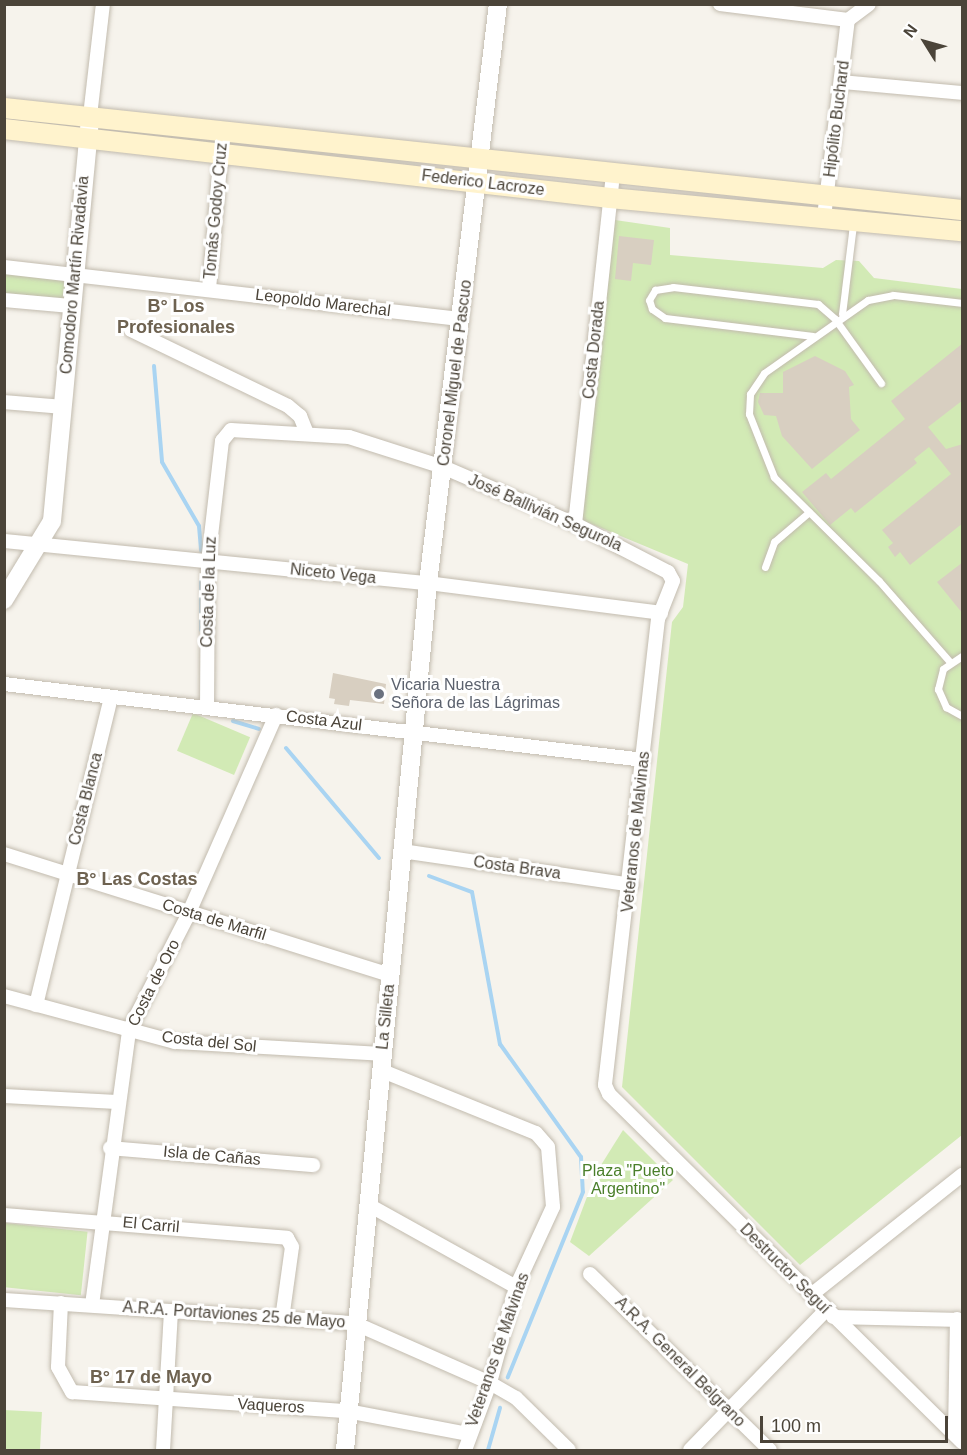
<!DOCTYPE html>
<html>
<head>
<meta charset="utf-8">
<style>
	body { margin:0 }
	#map { position:relative; width:967px; height:1455px; overflow:hidden; background:#f6f3ec; font-family:Helvetica,sans-serif }
	div>[style] { position:absolute }
	.green>* { inset:0; background:#d2eab5; transform-origin:0 0 }
	.stream>* { height:4px; margin:-2px; padding:0 2px; transform-origin:2px; border-radius:2px; background:#a9d4f2 }
	.building>* { inset:0; background:#d8cfc1 }
	.roads { filter:drop-shadow(0 0 2px #c2bbae) drop-shadow(0 0 2px #c2bbae) }
	.service>* { height:7px; margin:-3.5px; padding:0 3.5px; transform-origin:3.5px; border-radius:3.5px; background:#fff }
	.minor>* { height:14px; margin:-7px; padding:0 7px; transform-origin:7px; border-radius:7px; background:#fff }
	.tertiary>* { height:18px; margin:-9px; padding:0 9px; transform-origin:9px; border-radius:9px; background:#fff }
	.secondary>* { height:20px; margin:-10px; padding:0 10px; transform-origin:10px; border-radius:10px; background:#fff3cd }
	.dots>* { width:16px; height:16px; translate:-50% -50%; box-sizing:border-box; border:3px solid #fff; border-radius:50% }
	span { translate:-50% -50%; white-space:nowrap; text-align:center; line-height:1.15; -webkit-text-stroke:6px #fff; paint-order:stroke }
	.street-label { font-size:16px; color:#4b4439 }
	.worship-label { font-size:16px; color:#5b616d }
	.left { translate:0 -50%; text-align:left }
	.park-label { font-size:16px; color:#4a7f2a }
	.neighbourhood-label { font-size:18px; color:#6e6250; font-weight:700 }
	.frame { position:absolute; inset:0; border:6px solid #4b4439; pointer-events:none }
	.north { position:absolute; left:895px; top:12px; width:60px; height:60px; -webkit-text-stroke:4px #fff; paint-order:stroke; rotate:307deg; font-size:16px; font-weight:700; line-height:24px; text-align:center; color:#4b4439 }
	.north::after { content:''; display:block; margin:auto; width:21px; height:27px; background:#4b4439; clip-path:polygon(50% 0,100% 100%,50% 72%,0 100%) }
	.scale { position:absolute; left:760px; top:1416px; width:188px; height:27px; box-sizing:border-box; border:3px solid #4b4439; border-top:0; padding-left:8px; font-size:18px; line-height:21px; white-space:nowrap; color:#4b4439; -webkit-text-stroke:4px #fff; paint-order:stroke }
</style>
</head>
<body>
<div id="map">
	<div class="green">
		<div style="clip-path:polygon(615px 220px,670px 228px,670px 255px,823px 268px,836px 260px,859px 261px,874px 278px,962px 289px,962px 1135px,800px 1265px,622px 1087px,672px 622px,683px 607px,688px 564px,582px 520px)"></div>
		<div style="clip-path:polygon(5px 269px,72px 275px,69px 304px,5px 295px)"></div>
		<div style="left:193px;top:713px;width:62px;height:41px;rotate:23deg"></div>
		<div style="clip-path:polygon(623px 1130px,673px 1180px,589px 1256px,570px 1242px,596px 1173px)"></div>
		<div style="left:5px;top:1223px;width:83px;height:64px;rotate:6deg"></div>
		<div style="left:4px;top:1410px;width:38px;height:40px;rotate:3deg"></div>
	</div>
	<div class="stream">
		<div style="left:154px;top:366px;width:96px;rotate:85.2deg"></div>
		<div style="left:162px;top:462px;width:74px;rotate:60deg"></div>
		<div style="left:199px;top:526px;width:25px;rotate:85deg"></div>
		<div style="left:201px;top:580px;width:50px;rotate:90deg"></div>
		<div style="left:233px;top:721px;width:27px;rotate:17deg"></div>
		<div style="left:286px;top:748px;width:144px;rotate:49.8deg"></div>
		<div style="left:429px;top:876px;width:46px;rotate:20.4deg"></div>
		<div style="left:472px;top:892px;width:155px;rotate:79.6deg"></div>
		<div style="left:500px;top:1044px;width:139px;rotate:54.4deg"></div>
		<div style="left:581px;top:1157px;width:35px;rotate:87deg"></div>
		<div style="left:583px;top:1192px;width:200px;rotate:112.1deg"></div>
		<div style="left:488px;top:1450px;width:44px;rotate:-74.1deg"></div>
	</div>
	<div class="building">
		<div style="clip-path:polygon(619px 236px,654px 240px,651px 265px,633px 263px,631px 281px,615px 279px)"></div>
		<div style="clip-path:polygon(963px 343px,963px 400px,928px 427px,946px 449px,963px 444px,963px 523px,910px 565px,900px 552px,895px 557px,888px 547px,893px 543px,882px 530px,951px 474px,929px 447px,914px 459px,917px 463px,855px 513px,851px 508px,830px 525px,802px 492px,826px 473px,831px 479px,905px 419px,891px 401px)"></div>
		<div style="clip-path:polygon(815px 356px,845px 371px,854px 385px,849px 387px,851px 419px,860px 430px,812px 469px,782px 436px,776px 416px,764px 415px,758px 402px,760px 393px,783px 393px,783px 372px)"></div>
		<div style="clip-path:polygon(963px 562px,963px 614px,937px 582px)"></div>
		<div style="clip-path:polygon(333px 673px,386px 684px,384px 704px,350px 700px,349px 706px,334px 704px,335px 699px,329px 698px)"></div>
	</div>
	<div class="roads">
		<div class="service">
			<div style="left:842px;top:314px;width:91px;rotate:-83deg"></div>
			<div style="left:813px;top:336px;width:149px;rotate:-173.1deg"></div>
			<div style="left:665px;top:318px;width:16px;rotate:-145deg"></div>
			<div style="left:652px;top:309px;width:9px;rotate:-108deg"></div>
			<div style="left:649px;top:300px;width:12px;rotate:-59deg"></div>
			<div style="left:655px;top:290px;width:18px;rotate:-9deg"></div>
			<div style="left:673px;top:287px;width:146px;rotate:6.7deg"></div>
			<div style="left:818px;top:304px;width:23px;rotate:41deg"></div>
			<div style="left:835px;top:319px;width:79px;rotate:54.3deg"></div>
			<div style="left:765px;top:567px;width:27px;rotate:-70deg"></div>
			<div style="left:774px;top:542px;width:46px;rotate:-40.6deg"></div>
			<div style="left:962px;top:656px;width:23px;rotate:146deg"></div>
			<div style="left:943px;top:669px;width:21px;rotate:104deg"></div>
			<div style="left:938px;top:689px;width:20px;rotate:66deg"></div>
			<div style="left:946px;top:707px;width:18px;rotate:29deg"></div>
			<div style="left:950px;top:662px;width:108px;rotate:-131.2deg"></div>
			<div style="left:879px;top:581px;width:148px;rotate:-135.3deg"></div>
			<div style="left:774px;top:477px;width:68px;rotate:-111.6deg"></div>
			<div style="left:749px;top:414px;width:20px;rotate:-87deg"></div>
			<div style="left:750px;top:394px;width:25px;rotate:-56deg"></div>
			<div style="left:764px;top:373px;width:127px;rotate:-35.1deg"></div>
			<div style="left:868px;top:300px;width:25px;rotate:-11deg"></div>
			<div style="left:893px;top:295px;width:69px;rotate:6.6deg"></div>
		</div>
		<div class="minor">
			<div style="left:720px;top:4px;width:129px;rotate:7.1deg"></div>
			<div style="left:848px;top:20px;width:26px;rotate:-37deg"></div>
			<div style="left:842px;top:82px;width:121px;rotate:5.2deg"></div>
			<div style="left:90px;top:116px;width:113px;rotate:-83.4deg"></div>
			<div style="left:824px;top:217px;width:198px;rotate:-83.1deg"></div>
			<div style="left:4px;top:267px;width:461px;rotate:6.5deg"></div>
			<div style="left:209px;top:289px;width:157px;rotate:-84.9deg"></div>
			<div style="left:4px;top:300px;width:67px;rotate:5.1deg"></div>
			<div style="left:131px;top:330px;width:174px;rotate:25.8deg"></div>
			<div style="left:288px;top:406px;width:16px;rotate:40deg"></div>
			<div style="left:300px;top:416px;width:16px;rotate:68deg"></div>
			<div style="left:4px;top:402px;width:59px;rotate:4.8deg"></div>
			<div style="left:575px;top:524px;width:350px;rotate:-83.8deg"></div>
			<div style="left:4px;top:541px;width:426px;rotate:5.7deg"></div>
			<div style="left:428px;top:583px;width:235px;rotate:7.3deg"></div>
			<div style="left:4px;top:684px;width:644px;rotate:6.77deg"></div>
			<div style="left:207px;top:708px;width:146px;rotate:-89.6deg"></div>
			<div style="left:208px;top:562px;width:122px;rotate:-83.4deg"></div>
			<div style="left:222px;top:441px;width:14px;rotate:-51deg"></div>
			<div style="left:231px;top:430px;width:118px;rotate:3.4deg"></div>
			<div style="left:349px;top:437px;width:99px;rotate:17.7deg"></div>
			<div style="left:443px;top:467px;width:144px;rotate:23.4deg"></div>
			<div style="left:575px;top:524px;width:105px;rotate:27.3deg"></div>
			<div style="left:668px;top:572px;width:10px;rotate:61deg"></div>
			<div style="left:673px;top:581px;width:41px;rotate:111.5deg"></div>
			<div style="left:658px;top:619px;width:469px;rotate:96.5deg"></div>
			<div style="left:605px;top:1085px;width:10px;rotate:66deg"></div>
			<div style="left:609px;top:1094px;width:496px;rotate:44.6deg"></div>
			<div style="left:402px;top:851px;width:232px;rotate:8.4deg"></div>
			<div style="left:4px;top:854px;width:405px;rotate:17.4deg"></div>
			<div style="left:4px;top:996px;width:177px;rotate:15.1deg"></div>
			<div style="left:175px;top:1042px;width:208px;rotate:3.3deg"></div>
			<div style="left:36px;top:1005px;width:316px;rotate:-76.3deg"></div>
			<div style="left:380px;top:1070px;width:168px;rotate:22deg"></div>
			<div style="left:536px;top:1133px;width:18px;rotate:49deg"></div>
			<div style="left:548px;top:1147px;width:60px;rotate:85.2deg"></div>
			<div style="left:553px;top:1207px;width:88px;rotate:114.8deg"></div>
			<div style="left:516px;top:1287px;width:99px;rotate:105.2deg"></div>
			<div style="left:490px;top:1383px;width:72px;rotate:110.5deg"></div>
			<div style="left:4px;top:1096px;width:113px;rotate:3deg"></div>
			<div style="left:110px;top:1148px;width:204px;rotate:4.8deg"></div>
			<div style="left:367px;top:1204px;width:171px;rotate:29.1deg"></div>
			<div style="left:4px;top:1215px;width:284px;rotate:4.6deg"></div>
			<div style="left:287px;top:1238px;width:10px;rotate:61deg"></div>
			<div style="left:292px;top:1247px;width:73px;rotate:97.9deg"></div>
			<div style="left:590px;top:1274px;width:252px;rotate:44.4deg"></div>
			<div style="left:811px;top:1295px;width:193px;rotate:-38.5deg"></div>
			<div style="left:4px;top:1300px;width:351px;rotate:3.8deg"></div>
			<div style="left:354px;top:1323px;width:149px;rotate:23.8deg"></div>
			<div style="left:490px;top:1383px;width:30px;rotate:30deg"></div>
			<div style="left:516px;top:1398px;width:74px;rotate:44.5deg"></div>
			<div style="left:61px;top:1303px;width:64px;rotate:92.7deg"></div>
			<div style="left:58px;top:1367px;width:29px;rotate:61deg"></div>
			<div style="left:72px;top:1392px;width:276px;rotate:4deg"></div>
			<div style="left:347px;top:1411px;width:124px;rotate:10.7deg"></div>
			<div style="left:92px;top:1305px;width:277px;rotate:-82.3deg"></div>
			<div style="left:129px;top:1030px;width:127px;rotate:-62.8deg"></div>
			<div style="left:187px;top:917px;width:221px;rotate:-66.2deg"></div>
			<div style="left:833px;top:1317px;width:129px;rotate:1.3deg"></div>
			<div style="left:955px;top:1433px;width:114px;rotate:-89deg"></div>
			<div style="left:163px;top:1450px;width:139px;rotate:-86.7deg"></div>
			<div style="left:690px;top:1450px;width:195px;rotate:-45.8deg"></div>
		</div>
		<div class="tertiary">
			<div style="left:4px;top:600px;width:92px;rotate:-58.7deg"></div>
			<div style="left:52px;top:521px;width:407px;rotate:-84.6deg"></div>
			<div style="left:345px;top:1450px;width:871px;rotate:-84.53deg"></div>
			<div style="left:428px;top:583px;width:583px;rotate:-83.11deg"></div>
		</div>
		<div class="secondary">
			<div style="left:4px;top:108px;width:963px;rotate:6.08deg"></div>
			<div style="left:4px;top:129px;width:610px;rotate:6.5deg"></div>
			<div style="left:610px;top:198px;width:354px;rotate:5.4deg"></div>
		</div>
	</div>
	<div class="dots">
		<div style="left:379px;top:694px;background:#6b7280"></div>
	</div>
	<div class="street-label">
		<span style="left:837px;top:119px;rotate:-83deg">Hipólito Buchard</span>
		<span style="left:483px;top:183px;rotate:7deg">Federico Lacroze</span>
		<span style="left:216px;top:211px;rotate:-85deg">Tomás Godoy Cruz</span>
		<span style="left:75px;top:275px;rotate:-85deg">Comodoro Martín Rivadavia</span>
		<span style="left:323px;top:303px;rotate:7deg">Leopoldo Marechal</span>
		<span style="left:594px;top:350px;rotate:-84deg">Costa Dorada</span>
		<span style="left:455px;top:373px;rotate:-83deg">Coronel Miguel de Pascuo</span>
		<span style="left:545px;top:513px;rotate:24deg">José Ballivián Segurola</span>
		<span style="left:333px;top:574px;rotate:6deg">Niceto Vega</span>
		<span style="left:209px;top:592px;rotate:-88deg">Costa de la Luz</span>
		<span style="left:324px;top:721px;rotate:7deg">Costa Azul</span>
		<span style="left:86px;top:799px;rotate:-76deg">Costa Blanca</span>
		<span style="left:636px;top:832px;rotate:-84deg">Veteranos de Malvinas</span>
		<span style="left:517px;top:868px;rotate:8deg">Costa Brava</span>
		<span style="left:214px;top:920px;rotate:17deg">Costa de Marfil</span>
		<span style="left:154px;top:983px;rotate:-63deg">Costa de Oro</span>
		<span style="left:386px;top:1017px;rotate:-84deg">La Silleta</span>
		<span style="left:209px;top:1042px;rotate:6deg">Costa del Sol</span>
		<span style="left:212px;top:1156px;rotate:5deg">Isla de Cañas</span>
		<span style="left:151px;top:1225px;rotate:5deg">El Carril</span>
		<span style="left:785px;top:1269px;rotate:45deg">Destructor Seguí</span>
		<span style="left:234px;top:1315px;rotate:4deg">A.R.A. Portaviones 25 de Mayo</span>
		<span style="left:498px;top:1350px;rotate:-71deg">Veteranos de Malvinas</span>
		<span style="left:680px;top:1362px;rotate:45deg">A.R.A. General Belgrano</span>
		<span style="left:271px;top:1406px;rotate:3deg">Vaqueros</span>
	</div>
	<div class="worship-label">
		<span class="left" style="left:391px;top:694px">Vicaria Nuestra<br>Señora de las Lágrimas</span>
	</div>
	<div class="park-label">
		<span style="left:628px;top:1180px">Plaza "Pueto<br>Argentino"</span>
	</div>
	<div class="neighbourhood-label">
		<span style="left:176px;top:317px">B° Los<br>Profesionales</span>
		<span style="left:137px;top:879px">B° Las Costas</span>
		<span style="left:151px;top:1377px">B° 17 de Mayo</span>
	</div>
	<div class="frame"></div>
	<div class="north">N</div>
	<div class="scale">100 m</div>
</div>
</body>
</html>
